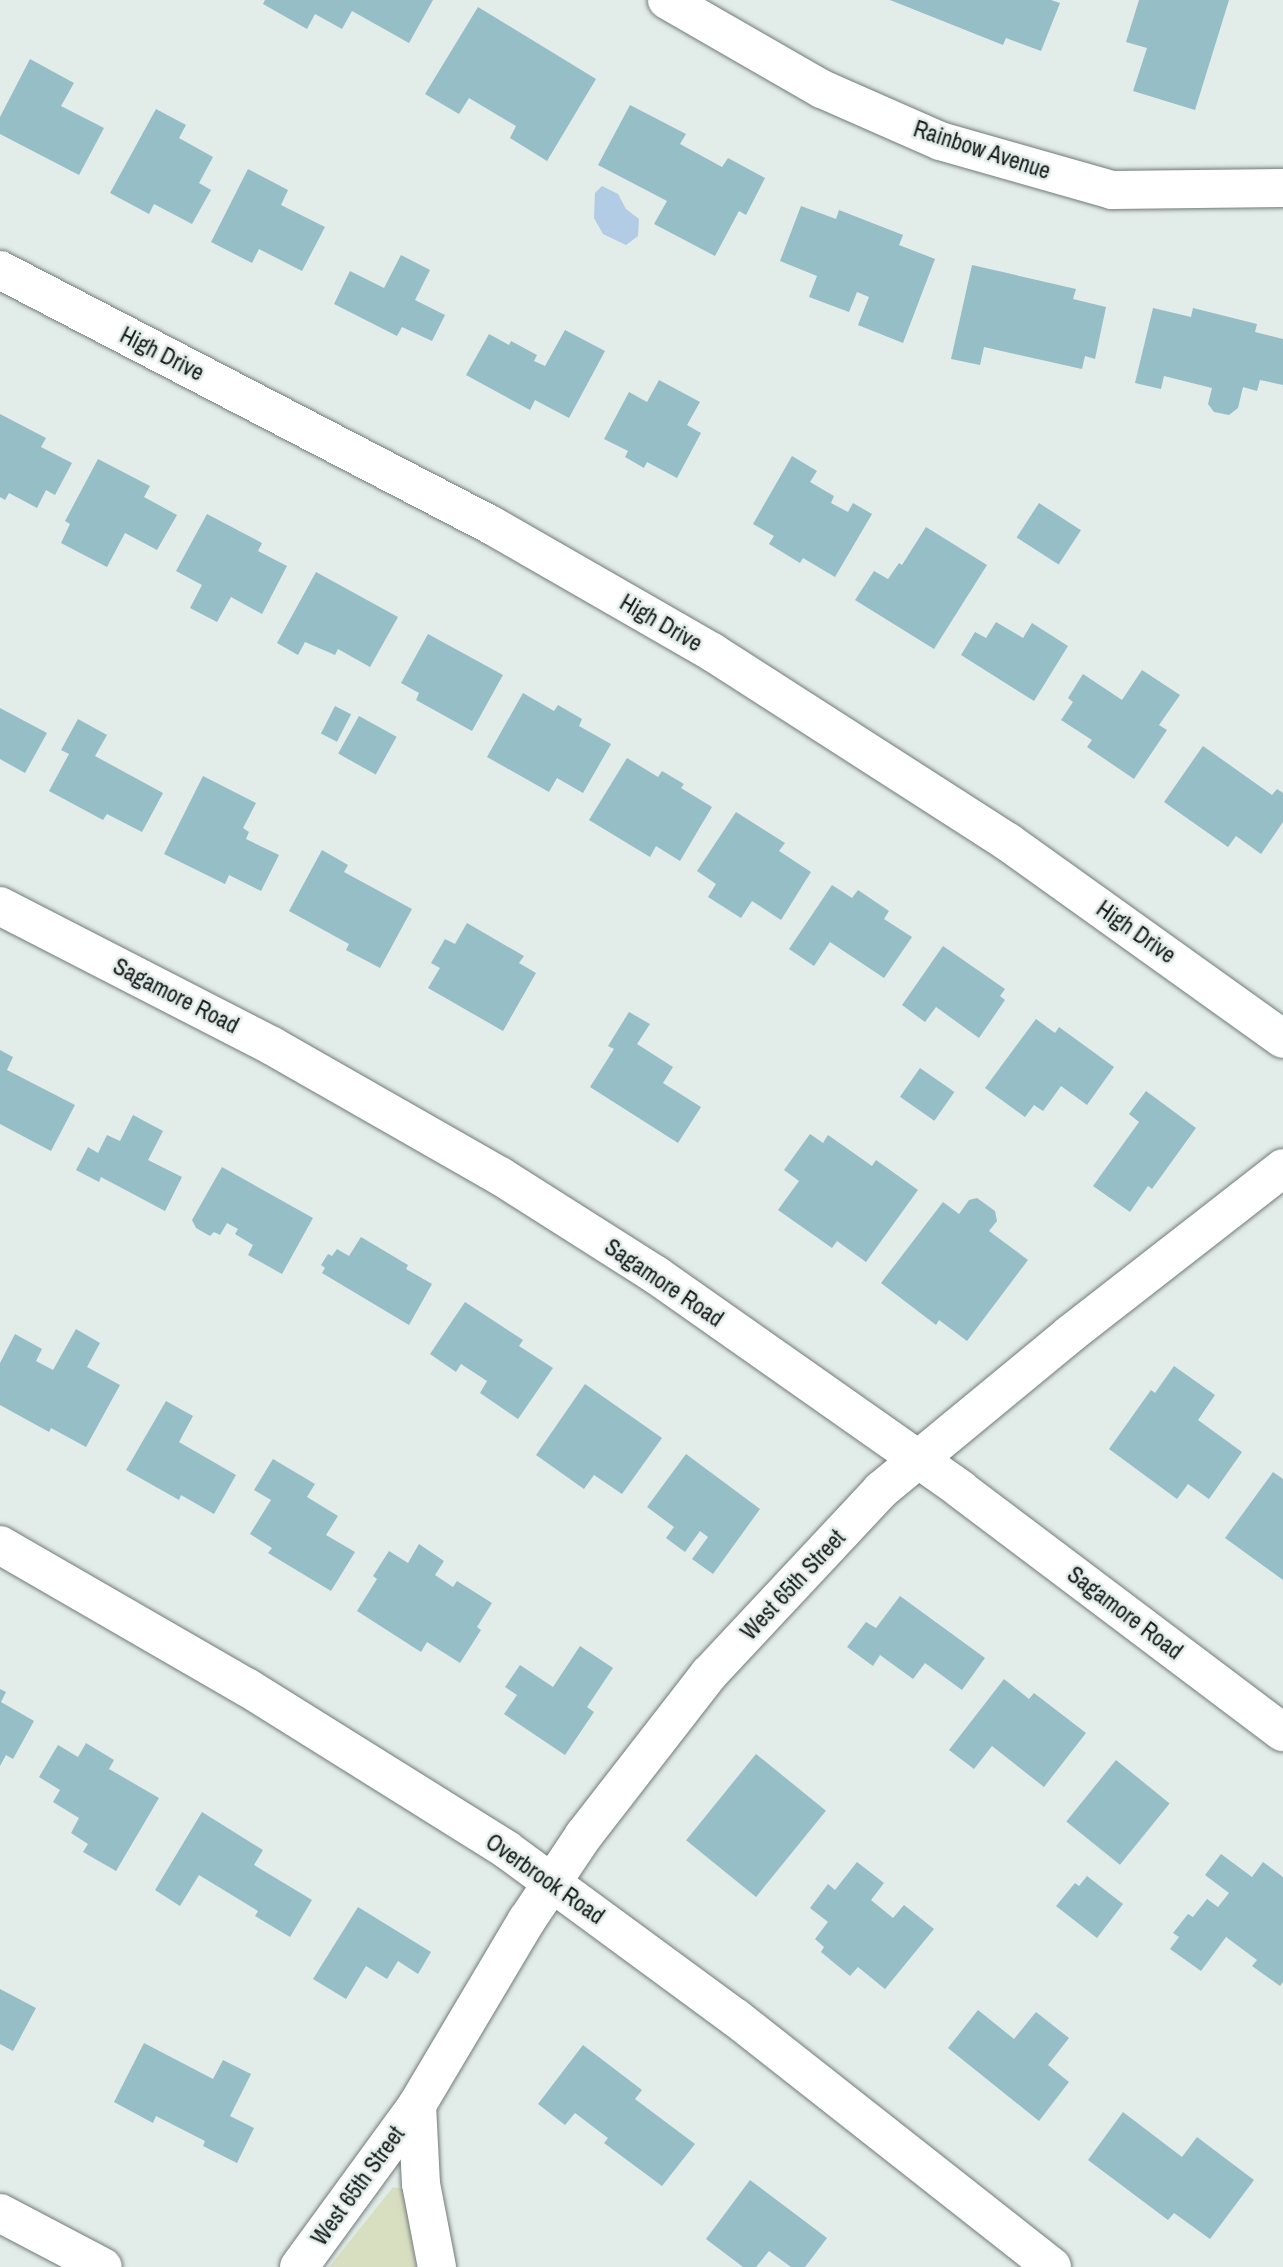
<!DOCTYPE html>
<html>
<head>
<meta charset="utf-8">
<style>
	body { margin:0 }
	#map { position:relative; width:1283px; height:2267px; overflow:hidden; background:#e2ece9; font-family:"Archivo Narrow",sans-serif }
	div>[style] { position:absolute }
	.green>* { inset:0; background:#d8dfc1 }
	.water>* { inset:0; background:#b1cce4 }
	.building>* { inset:0; background:#96bec7; transform-origin:0 0 }
	.roads { filter:drop-shadow(0 0 2px #727b79) drop-shadow(0 0 2px #727b79) }
	.minor>* { height:38px; margin:-19px; padding:0 19px; transform-origin:19px; border-radius:19px; background:#fff }
	.major>* { height:38px; margin:-19px; padding:0 19px; transform-origin:19px; border-radius:19px; background:#fff }
	span { translate:-50% -50%; white-space:nowrap; text-align:center; line-height:1.15; -webkit-text-stroke:5px #e2ece9; paint-order:stroke }
	.street-label { font-size:23px; color:#191c1c }
</style>
</head>
<body>
<div id="map">
	<div class="green">
		<div style="clip-path:polygon(393px 2187px,402px 2189px,405px 2194px,416px 2267px,329px 2267px)"></div>
	</div>
	<div class="water">
		<div style="clip-path:polygon(602px 186px,618px 194px,626px 209px,639px 219px,638px 236px,626px 245px,603px 234px,594px 218px,595px 193px)"></div>
	</div>
	<div class="building">
		<div style="clip-path:polygon(265px 0,433px 0,409px 43px,352px 11px,342px 29px,315px 14px,307px 29px,263px 4px)"></div>
		<div style="clip-path:polygon(890px 0,1051px 0,1060px 3px,1041px 51px,1006px 38px,1003px 45px)"></div>
		<div style="clip-path:polygon(1139px 0,1229px 0,1195px 110px,1133px 91px,1147px 48px,1126px 42px)"></div>
		<div style="clip-path:polygon(478px 7px,596px 79px,547px 161px,510px 138px,516px 126px,469px 98px,459px 114px,425px 94px)"></div>
		<div style="clip-path:polygon(30px 59px,74px 83px,61px 106px,104px 128px,79px 175px,0 134px,0 117px)"></div>
		<div style="clip-path:polygon(630px 105px,686px 134px,680px 144px,722px 167px,728px 158px,765px 178px,746px 215px,739px 211px,715px 256px,654px 224px,667px 201px,598px 165px)"></div>
		<div style="clip-path:polygon(156px 109px,186px 125px,179px 138px,213px 157px,199px 183px,211px 190px,192px 224px,154px 204px,149px 214px,110px 193px)"></div>
		<div style="clip-path:polygon(248px 169px,288px 190px,281px 205px,325px 227px,302px 271px,259px 249px,252px 263px,211px 242px)"></div>
		<div style="clip-path:polygon(801px 206px,836px 219px,839px 210px,903px 235px,899px 245px,935px 259px,903px 343px,858px 325px,869px 297px,857px 292px,849px 312px,809px 297px,817px 276px,780px 261px)"></div>
		<div style="clip-path:polygon(401px 255px,430px 270px,415px 300px,445px 315px,432px 341px,402px 327px,397px 336px,334px 304px,350px 271px,384px 288px)"></div>
		<div style="clip-path:polygon(972px 265px,1076px 289px,1073px 299px,1106px 307px,1095px 359px,1085px 356px,1082px 369px,984px 347px,980px 365px,951px 359px)"></div>
		<div style="clip-path:polygon(1153px 308px,1191px 317px,1193px 308px,1257px 324px,1255px 332px,1283px 339px,1283px 385px,1260px 380px,1257px 391px,1243px 387px,1238px 408px,1229px 415px,1214px 412px,1208px 404px,1212px 388px,1164px 376px,1161px 389px,1135px 383px)"></div>
		<div style="clip-path:polygon(565px 330px,605px 351px,569px 418px,535px 400px,530px 410px,466px 375px,489px 334px,509px 345px,511px 341px,537px 355px,534px 361px,545px 366px)"></div>
		<div style="clip-path:polygon(659px 380px,700px 402px,687px 425px,701px 433px,677px 478px,647px 462px,644px 468px,625px 457px,628px 451px,604px 439px,629px 392px,647px 402px)"></div>
		<div style="clip-path:polygon(0 414px,46px 438px,41px 447px,72px 463px,55px 495px,46px 490px,37px 508px,9px 493px,5px 500px,0 497px)"></div>
		<div style="clip-path:polygon(792px 456px,817px 471px,810px 482px,834px 496px,831px 503px,848px 512px,853px 503px,872px 514px,835px 577px,803px 558px,800px 563px,769px 544px,774px 536px,753px 524px)"></div>
		<div style="clip-path:polygon(98px 459px,150px 486px,144px 497px,177px 515px,157px 550px,125px 533px,107px 567px,61px 543px,70px 524px,65px 521px)"></div>
		<div style="left:1039px;top:503px;width:50px;height:41px;rotate:33deg"></div>
		<div style="clip-path:polygon(207px 514px,262px 543px,258px 551px,287px 566px,262px 614px,231px 597px,217px 622px,190px 608px,202px 585px,176px 571px)"></div>
		<div style="clip-path:polygon(926px 527px,987px 565px,934px 649px,855px 600px,874px 571px,888px 579px,899px 563px,902px 565px)"></div>
		<div style="clip-path:polygon(316px 572px,398px 617px,370px 667px,338px 649px,335px 655px,305px 642px,298px 655px,277px 643px)"></div>
		<div style="clip-path:polygon(996px 622px,1023px 638px,1032px 623px,1068px 646px,1034px 701px,961px 655px,975px 632px,986px 638px)"></div>
		<div style="clip-path:polygon(428px 634px,503px 675px,472px 731px,416px 700px,419px 693px,401px 683px)"></div>
		<div style="clip-path:polygon(1142px 670px,1180px 695px,1159px 725px,1167px 730px,1134px 779px,1087px 747px,1092px 740px,1061px 720px,1073px 702px,1068px 698px,1083px 674px,1122px 700px)"></div>
		<div style="clip-path:polygon(523px 693px,554px 711px,558px 705px,582px 719px,579px 726px,611px 744px,583px 793px,557px 778px,549px 792px,487px 757px)"></div>
		<div style="left:335px;top:706px;width:18px;height:31px;rotate:27deg"></div>
		<div style="clip-path:polygon(0 708px,47px 733px,25px 773px,0 759px)"></div>
		<div style="left:359px;top:716px;width:43px;height:43px;rotate:29deg"></div>
		<div style="clip-path:polygon(78px 719px,107px 735px,95px 756px,163px 793px,142px 832px,107px 814px,103px 820px,49px 791px,69px 754px,61px 750px)"></div>
		<div style="clip-path:polygon(1203px 746px,1272px 795px,1277px 789px,1283px 793px,1283px 822px,1261px 854px,1236px 836px,1228px 847px,1164px 802px)"></div>
		<div style="clip-path:polygon(627px 758px,658px 777px,662px 771px,684px 784px,681px 788px,712px 807px,680px 861px,656px 846px,650px 857px,589px 820px)"></div>
		<div style="clip-path:polygon(203px 776px,256px 803px,243px 828px,249px 832px,246px 839px,279px 855px,261px 891px,229px 875px,225px 884px,164px 854px)"></div>
		<div style="clip-path:polygon(736px 812px,785px 843px,779px 851px,811px 872px,781px 920px,752px 901px,741px 918px,708px 897px,716px 884px,697px 871px)"></div>
		<div style="clip-path:polygon(322px 850px,348px 865px,344px 872px,412px 909px,380px 968px,346px 950px,349px 944px,289px 911px)"></div>
		<div style="clip-path:polygon(832px 885px,852px 898px,858px 890px,889px 911px,884px 919px,912px 937px,884px 978px,830px 942px,814px 966px,789px 949px)"></div>
		<div style="clip-path:polygon(467px 923px,524px 956px,519px 963px,536px 973px,503px 1031px,428px 988px,440px 968px,431px 963px,445px 939px,455px 944px)"></div>
		<div style="clip-path:polygon(943px 946px,1005px 989px,1000px 996px,1005px 1000px,979px 1038px,936px 1007px,925px 1022px,902px 1005px)"></div>
		<div style="clip-path:polygon(629px 1012px,650px 1024px,637px 1044px,673px 1067px,663px 1083px,701px 1107px,678px 1143px,590px 1087px,614px 1049px,608px 1046px)"></div>
		<div style="clip-path:polygon(1036px 1019px,1055px 1033px,1059px 1027px,1114px 1067px,1087px 1105px,1061px 1086px,1043px 1111px,1034px 1105px,1025px 1117px,985px 1088px)"></div>
		<div style="clip-path:polygon(0 1050px,13px 1057px,7px 1070px,75px 1105px,51px 1151px,0 1124px)"></div>
		<div style="left:920px;top:1068px;width:42px;height:35px;rotate:35deg"></div>
		<div style="clip-path:polygon(1146px 1091px,1196px 1128px,1152px 1189px,1148px 1186px,1130px 1212px,1093px 1186px,1139px 1122px,1129px 1114px)"></div>
		<div style="clip-path:polygon(133px 1115px,163px 1131px,148px 1160px,182px 1177px,165px 1211px,101px 1177px,99px 1182px,76px 1170px,88px 1147px,98px 1153px,107px 1135px,120px 1141px)"></div>
		<div style="clip-path:polygon(810px 1134px,823px 1143px,828px 1135px,872px 1166px,876px 1160px,918px 1190px,866px 1262px,837px 1241px,832px 1248px,778px 1210px,799px 1181px,784px 1170px)"></div>
		<div style="clip-path:polygon(222px 1167px,313px 1218px,282px 1274px,248px 1255px,253px 1245px,235px 1234px,238px 1229px,227px 1223px,220px 1235px,214px 1232px,210px 1236px,196px 1228px,192px 1220px)"></div>
		<div style="clip-path:polygon(977px 1198px,995px 1211px,997px 1221px,989px 1231px,1028px 1260px,967px 1341px,939px 1320px,936px 1325px,881px 1283px,943px 1202px,959px 1214px,969px 1200px)"></div>
		<div style="clip-path:polygon(361px 1237px,408px 1265px,406px 1269px,432px 1284px,409px 1325px,322px 1273px,325px 1268px,321px 1265px,328px 1254px,332px 1256px,337px 1249px,349px 1256px)"></div>
		<div style="clip-path:polygon(465px 1302px,523px 1340px,519px 1346px,553px 1368px,518px 1419px,480px 1393px,487px 1381px,461px 1364px,456px 1372px,430px 1354px)"></div>
		<div style="clip-path:polygon(76px 1329px,100px 1343px,87px 1367px,120px 1385px,86px 1447px,51px 1428px,49px 1432px,0 1405px,0 1363px,15px 1334px,42px 1349px,36px 1361px,53px 1370px)"></div>
		<div style="clip-path:polygon(1174px 1366px,1215px 1395px,1198px 1420px,1242px 1452px,1209px 1499px,1188px 1484px,1177px 1499px,1109px 1449px,1151px 1390px,1155px 1393px)"></div>
		<div style="clip-path:polygon(585px 1384px,662px 1438px,622px 1494px,594px 1475px,584px 1489px,536px 1455px)"></div>
		<div style="clip-path:polygon(166px 1401px,193px 1416px,179px 1442px,236px 1475px,214px 1514px,181px 1495px,179px 1500px,126px 1470px)"></div>
		<div style="clip-path:polygon(686px 1454px,760px 1509px,713px 1574px,692px 1559px,708px 1537px,700px 1531px,685px 1552px,666px 1538px,674px 1527px,647px 1507px)"></div>
		<div style="clip-path:polygon(273px 1459px,315px 1484px,307px 1497px,338px 1516px,326px 1535px,355px 1552px,331px 1591px,268px 1553px,272px 1548px,250px 1534px,271px 1500px,254px 1490px)"></div>
		<div style="clip-path:polygon(1273px 1472px,1283px 1479px,1283px 1580px,1225px 1538px)"></div>
		<div style="clip-path:polygon(419px 1544px,444px 1561px,435px 1575px,453px 1587px,457px 1581px,492px 1603px,477px 1627px,481px 1630px,460px 1663px,427px 1642px,421px 1652px,357px 1611px,377px 1579px,373px 1576px,389px 1551px,408px 1563px)"></div>
		<div style="clip-path:polygon(900px 1596px,985px 1658px,962px 1690px,925px 1663px,913px 1679px,880px 1655px,873px 1666px,847px 1647px,866px 1622px,876px 1628px)"></div>
		<div style="clip-path:polygon(580px 1646px,613px 1668px,587px 1707px,594px 1712px,565px 1755px,504px 1714px,517px 1695px,505px 1687px,520px 1665px,553px 1687px)"></div>
		<div style="clip-path:polygon(1004px 1679px,1029px 1699px,1034px 1693px,1086px 1733px,1044px 1787px,992px 1746px,974px 1769px,949px 1750px)"></div>
		<div style="clip-path:polygon(0 1689px,6px 1692px,1px 1702px,34px 1721px,13px 1759px,6px 1755px,0 1766px)"></div>
		<div style="clip-path:polygon(86px 1743px,114px 1760px,109px 1769px,159px 1798px,116px 1871px,83px 1852px,88px 1844px,71px 1833px,79px 1818px,53px 1802px,60px 1790px,39px 1777px,58px 1745px,78px 1757px)"></div>
		<div style="left:756px;top:1754px;width:90px;height:111px;rotate:39deg"></div>
		<div style="left:1116px;top:1760px;width:69px;height:79px;rotate:39deg"></div>
		<div style="clip-path:polygon(202px 1812px,263px 1850px,254px 1865px,312px 1900px,290px 1937px,255px 1916px,258px 1911px,199px 1875px,180px 1906px,155px 1890px)"></div>
		<div style="clip-path:polygon(1221px 1854px,1252px 1877px,1263px 1862px,1283px 1877px,1283px 1982px,1280px 1986px,1252px 1966px,1257px 1960px,1226px 1937px,1201px 1971px,1170px 1949px,1179px 1937px,1173px 1933px,1188px 1914px,1193px 1917px,1207px 1899px,1218px 1907px,1229px 1893px,1205px 1875px)"></div>
		<div style="clip-path:polygon(857px 1862px,884px 1883px,871px 1900px,893px 1918px,904px 1905px,934px 1929px,885px 1989px,858px 1967px,850px 1976px,821px 1952px,824px 1947px,815px 1939px,828px 1922px,810px 1908px,828px 1884px,835px 1890px)"></div>
		<div style="clip-path:polygon(1087px 1876px,1123px 1904px,1097px 1938px,1056px 1906px,1075px 1883px,1079px 1886px)"></div>
		<div style="clip-path:polygon(358px 1907px,431px 1952px,418px 1974px,398px 1961px,387px 1979px,366px 1966px,346px 1999px,313px 1979px)"></div>
		<div style="clip-path:polygon(0 1989px,36px 2008px,13px 2051px,0 2044px)"></div>
		<div style="clip-path:polygon(978px 2010px,1014px 2039px,1036px 2012px,1069px 2038px,1048px 2065px,1069px 2082px,1039px 2121px,948px 2048px)"></div>
		<div style="clip-path:polygon(144px 2043px,213px 2079px,223px 2060px,251px 2074px,230px 2116px,254px 2128px,237px 2163px,203px 2146px,205px 2141px,156px 2116px,153px 2123px,114px 2102px)"></div>
		<div style="clip-path:polygon(583px 2045px,642px 2090px,635px 2099px,695px 2144px,662px 2186px,604px 2143px,608px 2138px,575px 2113px,565px 2125px,538px 2104px)"></div>
		<div style="clip-path:polygon(1123px 2112px,1182px 2157px,1197px 2137px,1254px 2180px,1210px 2239px,1174px 2213px,1168px 2220px,1088px 2160px)"></div>
		<div style="clip-path:polygon(750px 2180px,827px 2238px,805px 2267px,791px 2267px,769px 2251px,756px 2267px,743px 2267px,706px 2239px)"></div>
	</div>
	<div class="roads">
		<div class="minor">
			<div style="left:667px;top:0;width:179px;rotate:29.9deg"></div>
			<div style="left:822px;top:89px;width:129px;rotate:23.8deg"></div>
			<div style="left:940px;top:141px;width:179px;rotate:15.9deg"></div>
			<div style="left:1112px;top:190px;width:171px;rotate:-0.7deg"></div>
			<div style="left:0;top:270px;width:553px;rotate:27.45deg"></div>
			<div style="left:491px;top:525px;width:255px;rotate:29.9deg"></div>
			<div style="left:712px;top:652px;width:352px;rotate:32.7deg"></div>
			<div style="left:1008px;top:842px;width:338px;rotate:35.6deg"></div>
			<div style="left:0;top:906px;width:306px;rotate:27.2deg"></div>
			<div style="left:272px;top:1046px;width:262px;rotate:29.7deg"></div>
			<div style="left:500px;top:1176px;width:185px;rotate:32.4deg"></div>
			<div style="left:656px;top:1275px;width:372px;rotate:35.1deg"></div>
			<div style="left:960px;top:1489px;width:404px;rotate:37deg"></div>
			<div style="left:0;top:1545px;width:286px;rotate:30deg"></div>
			<div style="left:248px;top:1688px;width:305px;rotate:32deg"></div>
			<div style="left:507px;top:1850px;width:284px;rotate:36.3deg"></div>
			<div style="left:736px;top:2018px;width:402px;rotate:38.2deg"></div>
			<div style="left:417px;top:2105px;width:79px;rotate:87.1deg"></div>
			<div style="left:421px;top:2184px;width:85px;rotate:79.1deg"></div>
			<div style="left:299px;top:2267px;width:200px;rotate:-53.9deg"></div>
			<div style="left:417px;top:2105px;width:215px;rotate:-59.3deg"></div>
			<div style="left:527px;top:1920px;width:102px;rotate:-56.2deg"></div>
			<div style="left:584px;top:1835px;width:204px;rotate:-52.2deg"></div>
			<div style="left:709px;top:1674px;width:252px;rotate:-46.9deg"></div>
			<div style="left:881px;top:1490px;width:245px;rotate:-39.5deg"></div>
			<div style="left:1070px;top:1334px;width:270px;rotate:-37.9deg"></div>
		</div>
		<div class="major">
			<div style="left:0;top:2213px;width:116px;rotate:27.7deg"></div>
		</div>
	</div>
	<div class="street-label">
		<span style="left:982px;top:150px;rotate:18deg">Rainbow Avenue</span>
		<span style="left:162px;top:354px;rotate:27deg">High Drive</span>
		<span style="left:661px;top:623px;rotate:30deg">High Drive</span>
		<span style="left:1136px;top:932px;rotate:35deg">High Drive</span>
		<span style="left:176px;top:996px;rotate:27deg">Sagamore Road</span>
		<span style="left:664px;top:1283px;rotate:34deg">Sagamore Road</span>
		<span style="left:793px;top:1585px;rotate:-47deg">West 65th Street</span>
		<span style="left:1125px;top:1613px;rotate:37deg">Sagamore Road</span>
		<span style="left:545px;top:1879px;rotate:35deg">Overbrook Road</span>
		<span style="left:358px;top:2186px;rotate:-54deg">West 65th Street</span>
	</div>
</div>
</body>
</html>
